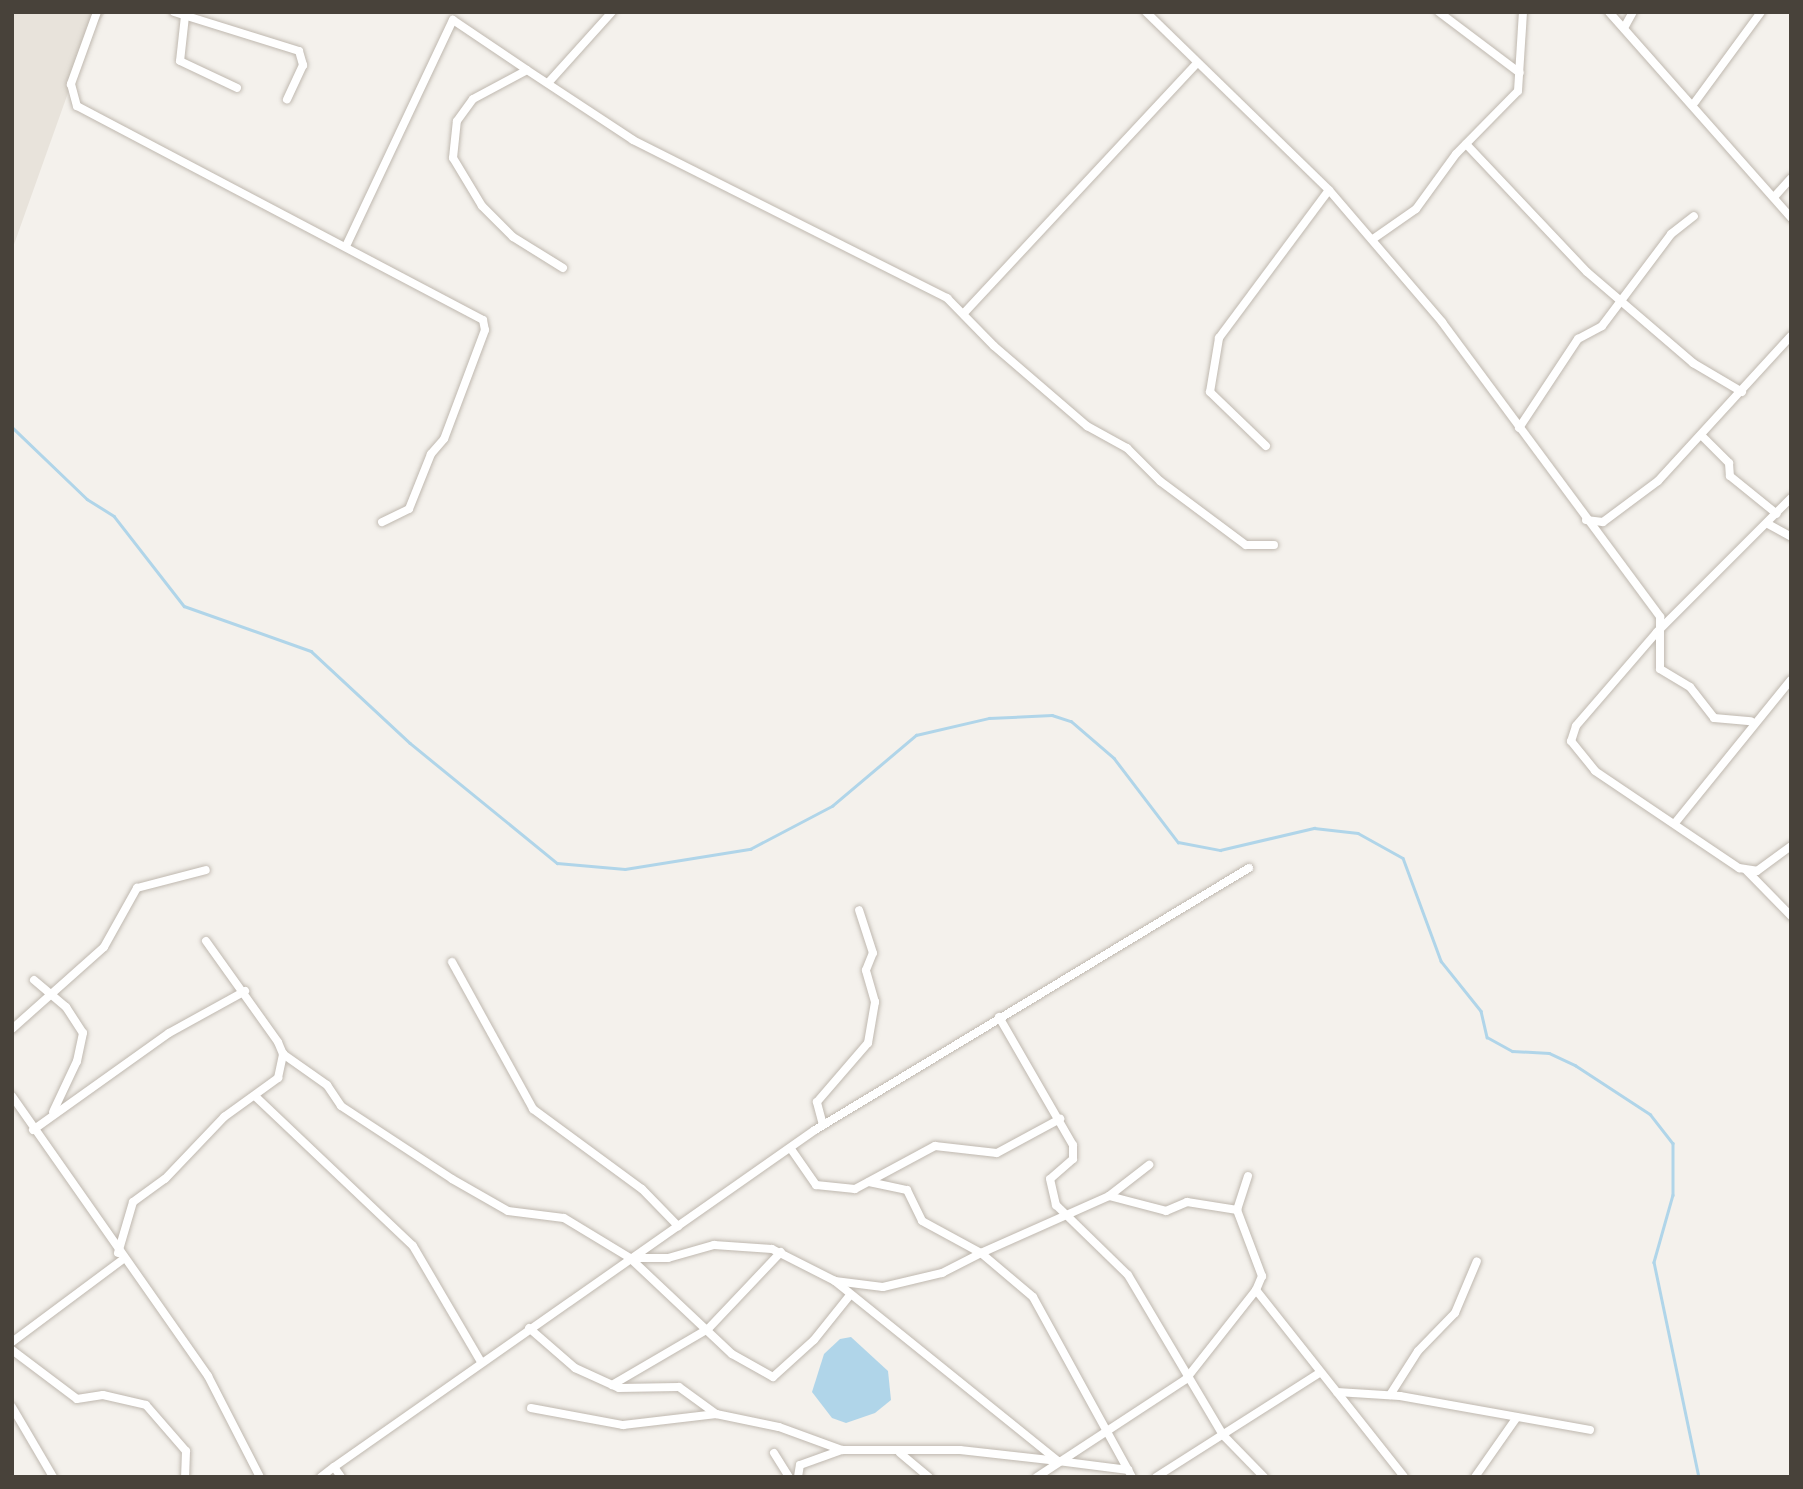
<!DOCTYPE html>
<html>
<head>
<meta charset="utf-8">
<style>
	body { margin:0 }
	#map { position:relative; width:1803px; height:1489px; overflow:hidden; background:#f4f1ec; font-family:Karla,sans-serif }
	div>[style] { position:absolute }
	.residential>* { inset:0; background:#e8e3db }
	.water>* { inset:0; background:#b0d5e9 }
	.stream>* { height:2.5px; margin:-1.25px; padding:0 1.25px; transform-origin:1.25px; border-radius:1.25px; background:#b0d5e9 }
	.roads { filter:drop-shadow(0 0 2px #bfb8af) drop-shadow(0 0 2px #bfb8af) }
	.street>* { height:8px; margin:-4px; padding:0 4px; transform-origin:4px; border-radius:4px; background:#fff }
	span { translate:-50% -50%; white-space:nowrap; text-align:center; line-height:1.15; -webkit-text-stroke:5px #fff; paint-order:stroke }
	.frame { position:absolute; inset:0; border:14px solid #48423a; pointer-events:none }
</style>
</head>
<body>
<div id="map">
	<div class="residential">
		<div style="clip-path:polygon(12px 12px,106px 12px,89px 34px,12px 250px)"></div>
	</div>
	<div class="water">
		<div style="clip-path:polygon(851px 1337px,888px 1371px,891px 1400px,875px 1413px,846px 1423px,832px 1418px,812px 1392px,824px 1354px,840px 1339px)"></div>
	</div>
	<div class="stream">
		<div style="left:12px;top:427px;width:104px;rotate:43.8deg"></div>
		<div style="left:87px;top:499px;width:32px;rotate:32deg"></div>
		<div style="left:114px;top:516px;width:114px;rotate:52.1deg"></div>
		<div style="left:184px;top:606px;width:135px;rotate:19.5deg"></div>
		<div style="left:311px;top:651px;width:135px;rotate:42.9deg"></div>
		<div style="left:410px;top:743px;width:190px;rotate:39.2deg"></div>
		<div style="left:557px;top:863px;width:68px;rotate:5deg"></div>
		<div style="left:625px;top:869px;width:127px;rotate:-9.1deg"></div>
		<div style="left:750px;top:849px;width:93px;rotate:-27.7deg"></div>
		<div style="left:832px;top:806px;width:110px;rotate:-40.2deg"></div>
		<div style="left:916px;top:735px;width:75px;rotate:-13.1deg"></div>
		<div style="left:989px;top:718px;width:63px;rotate:-2.7deg"></div>
		<div style="left:1052px;top:715px;width:20px;rotate:18deg"></div>
		<div style="left:1071px;top:721px;width:57px;rotate:40.7deg"></div>
		<div style="left:1114px;top:758px;width:106px;rotate:52.7deg"></div>
		<div style="left:1178px;top:842px;width:43px;rotate:10.8deg"></div>
		<div style="left:1220px;top:850px;width:97px;rotate:-13.2deg"></div>
		<div style="left:1314px;top:828px;width:44px;rotate:6.5deg"></div>
		<div style="left:1358px;top:833px;width:51px;rotate:29.1deg"></div>
		<div style="left:1403px;top:858px;width:110px;rotate:69.7deg"></div>
		<div style="left:1441px;top:961px;width:64px;rotate:51.3deg"></div>
		<div style="left:1481px;top:1011px;width:27px;rotate:77deg"></div>
		<div style="left:1487px;top:1037px;width:29px;rotate:29deg"></div>
		<div style="left:1512px;top:1051px;width:37px;rotate:3deg"></div>
		<div style="left:1549px;top:1053px;width:29px;rotate:25deg"></div>
		<div style="left:1575px;top:1065px;width:90px;rotate:33.2deg"></div>
		<div style="left:1650px;top:1114px;width:37px;rotate:52deg"></div>
		<div style="left:1673px;top:1143px;width:52px;rotate:90deg"></div>
		<div style="left:1673px;top:1195px;width:70px;rotate:105.8deg"></div>
		<div style="left:1654px;top:1262px;width:220px;rotate:78.2deg"></div>
	</div>
	<div class="roads">
		<div class="street">
			<div style="left:97px;top:12px;width:77px;rotate:109.9deg"></div>
			<div style="left:71px;top:84px;width:23px;rotate:75deg"></div>
			<div style="left:77px;top:106px;width:459px;rotate:27.8deg"></div>
			<div style="left:483px;top:320px;width:10px;rotate:79deg"></div>
			<div style="left:485px;top:330px;width:116px;rotate:110.6deg"></div>
			<div style="left:444px;top:439px;width:20px;rotate:131deg"></div>
			<div style="left:431px;top:454px;width:59px;rotate:111.8deg"></div>
			<div style="left:409px;top:509px;width:30px;rotate:154deg"></div>
			<div style="left:174px;top:12px;width:131px;rotate:17.3deg"></div>
			<div style="left:299px;top:51px;width:15px;rotate:74deg"></div>
			<div style="left:303px;top:65px;width:38px;rotate:115deg"></div>
			<div style="left:1146px;top:12px;width:255px;rotate:44.2deg"></div>
			<div style="left:1329px;top:190px;width:174px;rotate:49.4deg"></div>
			<div style="left:1442px;top:322px;width:367px;rotate:53.5deg"></div>
			<div style="left:1660px;top:617px;width:52px;rotate:90deg"></div>
			<div style="left:1660px;top:669px;width:35px;rotate:31deg"></div>
			<div style="left:1690px;top:687px;width:39px;rotate:52deg"></div>
			<div style="left:1714px;top:718px;width:37px;rotate:5deg"></div>
			<div style="left:1439px;top:12px;width:101px;rotate:37deg"></div>
			<div style="left:1609px;top:12px;width:275px;rotate:48.5deg"></div>
			<div style="left:185px;top:16px;width:45px;rotate:96.3deg"></div>
			<div style="left:180px;top:61px;width:63px;rotate:25.3deg"></div>
			<div style="left:1624px;top:28px;width:18px;rotate:-61deg"></div>
			<div style="left:548px;top:83px;width:96px;rotate:-48deg"></div>
			<div style="left:1695px;top:102px;width:112px;rotate:-53.7deg"></div>
			<div style="left:1466px;top:144px;width:176px;rotate:46.6deg"></div>
			<div style="left:1587px;top:272px;width:140px;rotate:40.6deg"></div>
			<div style="left:1693px;top:363px;width:57px;rotate:30.6deg"></div>
			<div style="left:1775px;top:196px;width:24px;rotate:-48deg"></div>
			<div style="left:1373px;top:239px;width:52px;rotate:-34.9deg"></div>
			<div style="left:1416px;top:209px;width:68px;rotate:-54deg"></div>
			<div style="left:1456px;top:154px;width:88px;rotate:-45.5deg"></div>
			<div style="left:1518px;top:91px;width:79px;rotate:-86.4deg"></div>
			<div style="left:347px;top:244px;width:248px;rotate:-64.7deg"></div>
			<div style="left:453px;top:20px;width:89px;rotate:34deg"></div>
			<div style="left:563px;top:268px;width:59px;rotate:-148.2deg"></div>
			<div style="left:513px;top:237px;width:44px;rotate:-135deg"></div>
			<div style="left:482px;top:206px;width:56px;rotate:-121.1deg"></div>
			<div style="left:453px;top:158px;width:37px;rotate:-84deg"></div>
			<div style="left:457px;top:121px;width:27px;rotate:-54deg"></div>
			<div style="left:473px;top:99px;width:61px;rotate:-28.2deg"></div>
			<div style="left:527px;top:70px;width:127px;rotate:33.4deg"></div>
			<div style="left:633px;top:140px;width:352px;rotate:26.7deg"></div>
			<div style="left:947px;top:298px;width:67px;rotate:45.6deg"></div>
			<div style="left:994px;top:346px;width:123px;rotate:40.7deg"></div>
			<div style="left:1087px;top:426px;width:46px;rotate:28.8deg"></div>
			<div style="left:1127px;top:448px;width:47px;rotate:45deg"></div>
			<div style="left:1160px;top:481px;width:107px;rotate:36.7deg"></div>
			<div style="left:1246px;top:545px;width:28px"></div>
			<div style="left:965px;top:312px;width:339px;rotate:-47deg"></div>
			<div style="left:1519px;top:428px;width:107px;rotate:-56.5deg"></div>
			<div style="left:1578px;top:339px;width:27px;rotate:-28deg"></div>
			<div style="left:1602px;top:326px;width:115px;rotate:-53.1deg"></div>
			<div style="left:1671px;top:234px;width:29px;rotate:-38deg"></div>
			<div style="left:1703px;top:437px;width:37px;rotate:45deg"></div>
			<div style="left:1729px;top:463px;width:13px;rotate:86deg"></div>
			<div style="left:1730px;top:476px;width:60px;rotate:39deg"></div>
			<div style="left:1266px;top:446px;width:78px;rotate:-136deg"></div>
			<div style="left:1210px;top:392px;width:55px;rotate:-80.5deg"></div>
			<div style="left:1219px;top:338px;width:184px;rotate:-53.4deg"></div>
			<div style="left:1791px;top:498px;width:190px;rotate:135deg"></div>
			<div style="left:1657px;top:632px;width:124px;rotate:130.8deg"></div>
			<div style="left:1576px;top:726px;width:16px;rotate:108deg"></div>
			<div style="left:1571px;top:741px;width:38px;rotate:51deg"></div>
			<div style="left:1595px;top:771px;width:174px;rotate:34deg"></div>
			<div style="left:1739px;top:868px;width:18px;rotate:9deg"></div>
			<div style="left:1757px;top:871px;width:42px;rotate:-36.3deg"></div>
			<div style="left:1586px;top:520px;width:17px;rotate:7deg"></div>
			<div style="left:1603px;top:522px;width:69px;rotate:-36.7deg"></div>
			<div style="left:1658px;top:481px;width:197px;rotate:-47.5deg"></div>
			<div style="left:1768px;top:524px;width:26px;rotate:29deg"></div>
			<div style="left:1675px;top:823px;width:184px;rotate:-51deg"></div>
			<div style="left:1747px;top:871px;width:63px;rotate:45.6deg"></div>
			<div style="left:452px;top:962px;width:168px;rotate:61.1deg"></div>
			<div style="left:533px;top:1109px;width:135px;rotate:36.3deg"></div>
			<div style="left:642px;top:1189px;width:52px;rotate:45.8deg"></div>
			<div style="left:34px;top:980px;width:42px;rotate:40.2deg"></div>
			<div style="left:66px;top:1007px;width:31px;rotate:57deg"></div>
			<div style="left:83px;top:1033px;width:29px;rotate:102deg"></div>
			<div style="left:77px;top:1061px;width:56px;rotate:115.2deg"></div>
			<div style="left:999px;top:1017px;width:148px;rotate:60deg"></div>
			<div style="left:1073px;top:1145px;width:14px;rotate:90deg"></div>
			<div style="left:1073px;top:1159px;width:30px;rotate:139deg"></div>
			<div style="left:1050px;top:1179px;width:27px;rotate:77deg"></div>
			<div style="left:1056px;top:1205px;width:100px;rotate:44.2deg"></div>
			<div style="left:1128px;top:1275px;width:186px;rotate:59.3deg"></div>
			<div style="left:1223px;top:1435px;width:59px;rotate:45.7deg"></div>
			<div style="left:12px;top:1029px;width:123px;rotate:-41.7deg"></div>
			<div style="left:104px;top:947px;width:68px;rotate:-60.8deg"></div>
			<div style="left:137px;top:888px;width:71px;rotate:-14.6deg"></div>
			<div style="left:283px;top:1054px;width:54px;rotate:35.2deg"></div>
			<div style="left:327px;top:1085px;width:25px;rotate:56deg"></div>
			<div style="left:341px;top:1106px;width:133px;rotate:33.3deg"></div>
			<div style="left:452px;top:1179px;width:64px;rotate:29.7deg"></div>
			<div style="left:508px;top:1211px;width:56px;rotate:7.1deg"></div>
			<div style="left:564px;top:1218px;width:77px;rotate:31.2deg"></div>
			<div style="left:630px;top:1258px;width:140px;rotate:43.3deg"></div>
			<div style="left:732px;top:1354px;width:47px;rotate:29.3deg"></div>
			<div style="left:773px;top:1377px;width:55px;rotate:-42.1deg"></div>
			<div style="left:814px;top:1340px;width:58px;rotate:-51.3deg"></div>
			<div style="left:12px;top:1096px;width:342px;rotate:55deg"></div>
			<div style="left:208px;top:1376px;width:114px;rotate:62.8deg"></div>
			<div style="left:256px;top:1097px;width:216px;rotate:43.5deg"></div>
			<div style="left:413px;top:1246px;width:134px;rotate:59.6deg"></div>
			<div style="left:823px;top:1125px;width:24px;rotate:-105deg"></div>
			<div style="left:817px;top:1102px;width:78px;rotate:-49.2deg"></div>
			<div style="left:868px;top:1043px;width:42px;rotate:-80.3deg"></div>
			<div style="left:875px;top:1002px;width:33px;rotate:-106deg"></div>
			<div style="left:866px;top:970px;width:18px;rotate:-68deg"></div>
			<div style="left:873px;top:953px;width:45px;rotate:-108deg"></div>
			<div style="left:33px;top:1130px;width:167px;rotate:-35.5deg"></div>
			<div style="left:169px;top:1033px;width:87px;rotate:-28.9deg"></div>
			<div style="left:791px;top:1149px;width:44px;rotate:55.2deg"></div>
			<div style="left:816px;top:1185px;width:39px;rotate:6deg"></div>
			<div style="left:855px;top:1189px;width:91px;rotate:-28.3deg"></div>
			<div style="left:935px;top:1146px;width:62px;rotate:6.4deg"></div>
			<div style="left:997px;top:1153px;width:72px;rotate:-28.4deg"></div>
			<div style="left:1248px;top:1176px;width:36px;rotate:108deg"></div>
			<div style="left:1237px;top:1210px;width:71px;rotate:69.3deg"></div>
			<div style="left:1262px;top:1276px;width:15px;rotate:113deg"></div>
			<div style="left:1256px;top:1290px;width:238px;rotate:51.6deg"></div>
			<div style="left:869px;top:1182px;width:39px;rotate:12deg"></div>
			<div style="left:907px;top:1190px;width:34px;rotate:64deg"></div>
			<div style="left:922px;top:1221px;width:67px;rotate:28.5deg"></div>
			<div style="left:981px;top:1253px;width:140px;rotate:-24deg"></div>
			<div style="left:1109px;top:1196px;width:59px;rotate:14.7deg"></div>
			<div style="left:1166px;top:1211px;width:23px;rotate:-23deg"></div>
			<div style="left:1187px;top:1202px;width:51px;rotate:9.1deg"></div>
			<div style="left:1109px;top:1196px;width:51px;rotate:-37.8deg"></div>
			<div style="left:118px;top:1253px;width:53px;rotate:-73.6deg"></div>
			<div style="left:133px;top:1202px;width:39px;rotate:-36deg"></div>
			<div style="left:165px;top:1179px;width:86px;rotate:-46.4deg"></div>
			<div style="left:224px;top:1117px;width:67px;rotate:-35.8deg"></div>
			<div style="left:278px;top:1078px;width:25px;rotate:-78deg"></div>
			<div style="left:283px;top:1054px;width:13px;rotate:-113deg"></div>
			<div style="left:278px;top:1042px;width:124px;rotate:-125.5deg"></div>
			<div style="left:630px;top:1258px;width:38px"></div>
			<div style="left:668px;top:1258px;width:48px;rotate:-15.8deg"></div>
			<div style="left:714px;top:1245px;width:58px;rotate:3.9deg"></div>
			<div style="left:772px;top:1249px;width:71px;rotate:26.9deg"></div>
			<div style="left:835px;top:1281px;width:48px;rotate:7.1deg"></div>
			<div style="left:883px;top:1287px;width:61px;rotate:-13.3deg"></div>
			<div style="left:942px;top:1273px;width:44px;rotate:-27.1deg"></div>
			<div style="left:981px;top:1253px;width:68px;rotate:40.2deg"></div>
			<div style="left:1033px;top:1297px;width:205px;rotate:61.2deg"></div>
			<div style="left:529px;top:1328px;width:61px;rotate:41deg"></div>
			<div style="left:575px;top:1368px;width:48px;rotate:24.4deg"></div>
			<div style="left:619px;top:1388px;width:60px;rotate:-1deg"></div>
			<div style="left:679px;top:1387px;width:46px;rotate:36.1deg"></div>
			<div style="left:716px;top:1414px;width:64px;rotate:11.7deg"></div>
			<div style="left:779px;top:1427px;width:67px;rotate:20.1deg"></div>
			<div style="left:12px;top:1342px;width:137px;rotate:-36.7deg"></div>
			<div style="left:12px;top:1350px;width:81px;rotate:37deg"></div>
			<div style="left:77px;top:1399px;width:26px;rotate:-9deg"></div>
			<div style="left:103px;top:1395px;width:44px;rotate:13.1deg"></div>
			<div style="left:146px;top:1405px;width:61px;rotate:49deg"></div>
			<div style="left:186px;top:1451px;width:26px;rotate:92deg"></div>
			<div style="left:612px;top:1385px;width:111px;rotate:-30.3deg"></div>
			<div style="left:708px;top:1329px;width:106px;rotate:-46.5deg"></div>
			<div style="left:1337px;top:1392px;width:63px;rotate:3.6deg"></div>
			<div style="left:1400px;top:1396px;width:193px;rotate:10.1deg"></div>
			<div style="left:1390px;top:1395px;width:52px;rotate:-57.5deg"></div>
			<div style="left:1418px;top:1351px;width:53px;rotate:-45.8deg"></div>
			<div style="left:1455px;top:1313px;width:56px;rotate:-67.1deg"></div>
			<div style="left:12px;top:1407px;width:81px;rotate:59.6deg"></div>
			<div style="left:531px;top:1408px;width:94px;rotate:10.5deg"></div>
			<div style="left:623px;top:1425px;width:94px;rotate:-6.7deg"></div>
			<div style="left:774px;top:1453px;width:28px;rotate:58deg"></div>
			<div style="left:900px;top:1453px;width:38px;rotate:40deg"></div>
			<div style="left:1058px;top:1461px;width:71px;rotate:7.3deg"></div>
			<div style="left:334px;top:1467px;width:587px;rotate:-35.02deg"></div>
			<div style="left:815px;top:1130px;width:507px;rotate:-31.12deg"></div>
			<div style="left:321px;top:1477px;width:16px;rotate:-38deg"></div>
			<div style="left:334px;top:1467px;width:12px;rotate:55deg"></div>
			<div style="left:798px;top:1477px;width:12px;rotate:-81deg"></div>
			<div style="left:800px;top:1465px;width:45px;rotate:-19.7deg"></div>
			<div style="left:842px;top:1450px;width:118px"></div>
			<div style="left:960px;top:1450px;width:99px;rotate:6.4deg"></div>
			<div style="left:1058px;top:1461px;width:287px;rotate:-141.1deg"></div>
			<div style="left:1037px;top:1477px;width:178px;rotate:-33.3deg"></div>
			<div style="left:1186px;top:1379px;width:113px;rotate:-51.8deg"></div>
			<div style="left:1156px;top:1477px;width:193px;rotate:-32.5deg"></div>
			<div style="left:1475px;top:1477px;width:73px;rotate:-55deg"></div>
		</div>
	</div>
	<div class="frame"></div>
</div>
</body>
</html>
